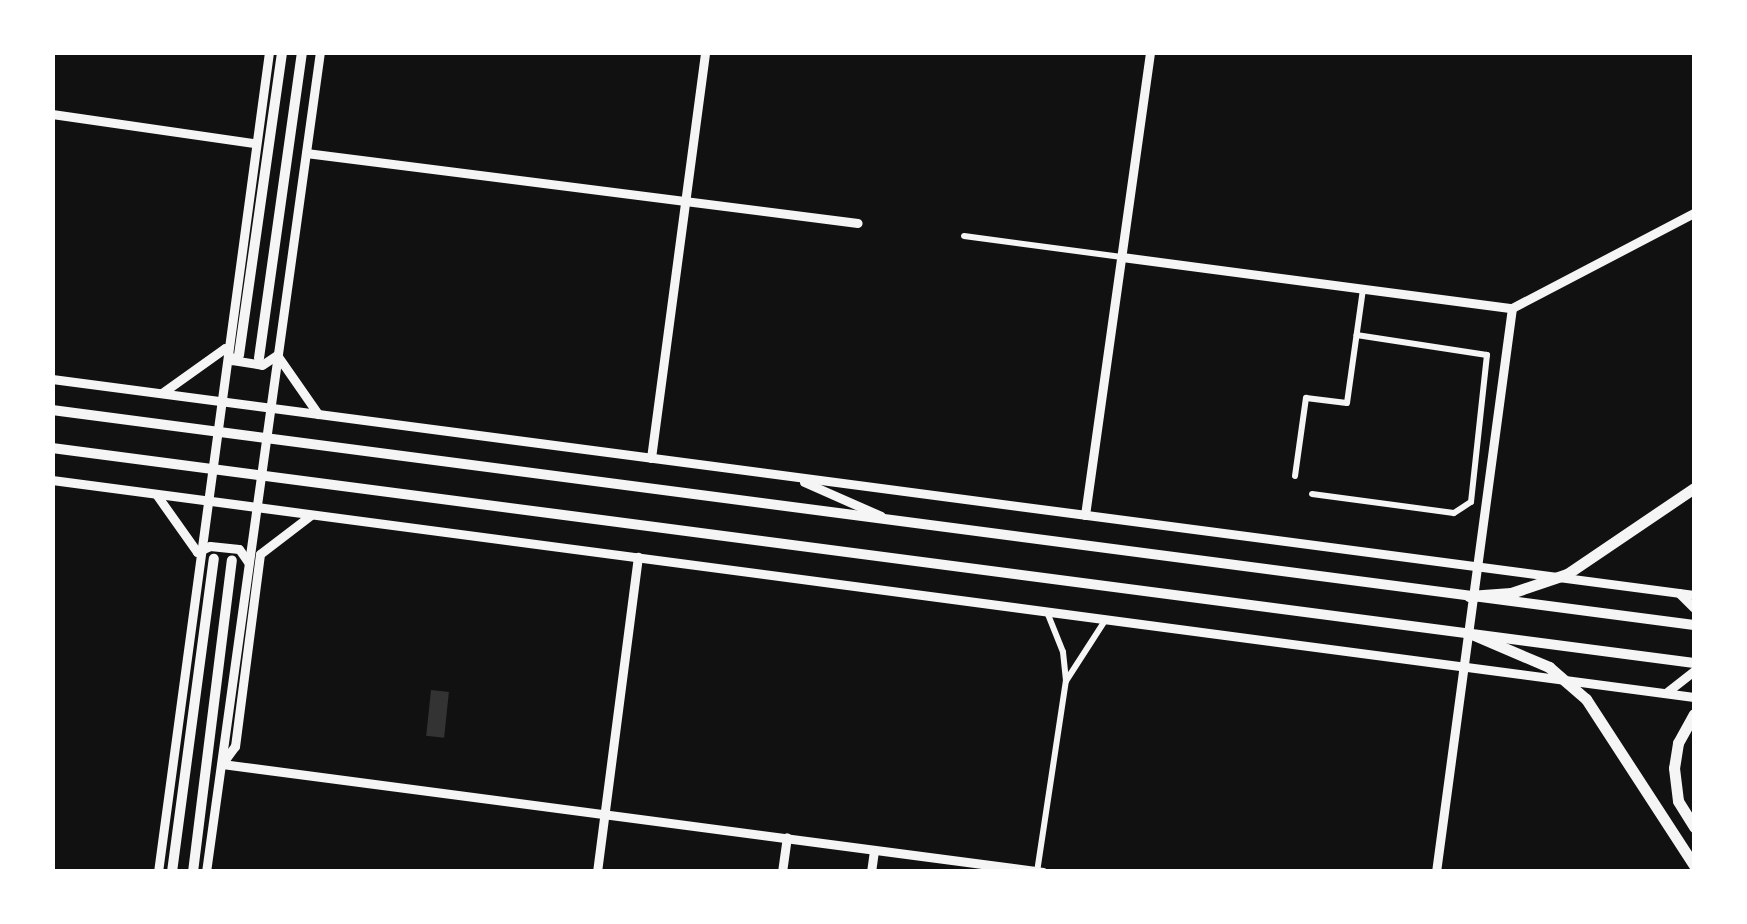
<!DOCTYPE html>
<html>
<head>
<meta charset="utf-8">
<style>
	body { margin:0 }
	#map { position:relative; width:1747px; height:924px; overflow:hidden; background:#111; font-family:"Space Grotesk",sans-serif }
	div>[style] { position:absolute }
	.water>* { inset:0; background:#333; transform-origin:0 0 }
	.minor>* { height:6px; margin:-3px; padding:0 3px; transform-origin:3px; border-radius:3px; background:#f5f5f5 }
	.tertiary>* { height:9px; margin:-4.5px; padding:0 4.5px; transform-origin:4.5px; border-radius:4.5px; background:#f5f5f5 }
	.secondary>* { height:10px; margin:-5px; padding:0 5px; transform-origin:5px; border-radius:5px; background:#f5f5f5 }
	.primary>* { height:10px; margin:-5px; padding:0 5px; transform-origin:5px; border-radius:5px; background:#f5f5f5 }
	.trunk>* { height:11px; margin:-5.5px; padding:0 5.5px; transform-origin:5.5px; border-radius:5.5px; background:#f5f5f5 }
	span { translate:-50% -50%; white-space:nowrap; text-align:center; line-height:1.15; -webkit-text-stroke:10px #fff; paint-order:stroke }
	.frame { position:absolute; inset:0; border:55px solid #fff; pointer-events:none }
</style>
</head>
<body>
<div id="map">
	<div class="water">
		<div style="left:431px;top:690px;width:18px;height:46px;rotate:6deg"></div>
	</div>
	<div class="minor">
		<div style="left:964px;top:236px;width:159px;rotate:7.6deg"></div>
		<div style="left:1295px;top:476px;width:79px;rotate:-82deg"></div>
		<div style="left:1306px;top:398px;width:41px;rotate:7deg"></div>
		<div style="left:1347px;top:403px;width:115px;rotate:-82deg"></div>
		<div style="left:1312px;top:494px;width:143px;rotate:7.6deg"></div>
		<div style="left:1454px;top:513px;width:20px;rotate:-33deg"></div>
		<div style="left:1471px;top:502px;width:148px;rotate:-83.8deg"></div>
		<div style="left:1487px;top:355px;width:132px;rotate:-171.3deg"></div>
		<div style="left:1047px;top:612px;width:43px;rotate:68.2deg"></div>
		<div style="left:1063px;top:652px;width:29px;rotate:84deg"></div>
		<div style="left:1066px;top:681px;width:74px;rotate:-57.2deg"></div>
		<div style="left:1037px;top:872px;width:193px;rotate:-81.4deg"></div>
	</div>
	<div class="tertiary">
		<div style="left:52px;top:114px;width:204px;rotate:8.2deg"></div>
		<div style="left:306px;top:153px;width:556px;rotate:7.23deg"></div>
		<div style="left:1122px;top:257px;width:393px;rotate:7.5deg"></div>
		<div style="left:1512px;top:308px;width:205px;rotate:-27.6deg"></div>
		<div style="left:52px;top:379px;width:1656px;rotate:7.49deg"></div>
		<div style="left:162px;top:393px;width:77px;rotate:-35.5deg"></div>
		<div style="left:225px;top:348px;width:14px;rotate:60deg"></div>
		<div style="left:232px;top:360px;width:30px;rotate:9deg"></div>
		<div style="left:262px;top:365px;width:18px;rotate:-34deg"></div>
		<div style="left:277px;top:355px;width:72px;rotate:55.2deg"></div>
		<div style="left:651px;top:458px;width:410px;rotate:-82.4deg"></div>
		<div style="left:52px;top:480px;width:1656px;rotate:7.53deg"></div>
		<div style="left:804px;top:482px;width:84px;rotate:23.8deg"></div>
		<div style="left:156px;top:494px;width:71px;rotate:54.7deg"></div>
		<div style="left:197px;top:552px;width:14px;rotate:-25deg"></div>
		<div style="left:210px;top:546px;width:29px;rotate:6deg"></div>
		<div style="left:239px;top:549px;width:16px;rotate:55deg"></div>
		<div style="left:311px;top:515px;width:64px;rotate:142.6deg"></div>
		<div style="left:260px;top:554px;width:194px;rotate:97.4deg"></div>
		<div style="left:235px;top:746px;width:22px;rotate:126deg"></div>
		<div style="left:222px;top:764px;width:828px;rotate:7.49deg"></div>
		<div style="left:1085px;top:515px;width:468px;rotate:-82deg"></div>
		<div style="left:1679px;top:593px;width:21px;rotate:45deg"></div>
		<div style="left:1667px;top:692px;width:34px;rotate:-38deg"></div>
		<div style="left:158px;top:872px;width:827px;rotate:-82.29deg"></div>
		<div style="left:206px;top:872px;width:828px;rotate:-82.09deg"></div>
		<div style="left:597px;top:872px;width:318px;rotate:-82.6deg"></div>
		<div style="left:782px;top:872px;width:35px;rotate:-82deg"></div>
		<div style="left:871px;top:872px;width:22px;rotate:-82deg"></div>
		<div style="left:1436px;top:872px;width:569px;rotate:-82.33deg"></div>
	</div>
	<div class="secondary">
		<div style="left:239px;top:355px;width:306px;rotate:-81.9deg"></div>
		<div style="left:259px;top:358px;width:309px;rotate:-82deg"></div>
		<div style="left:172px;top:872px;width:316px;rotate:-82.4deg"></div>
		<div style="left:193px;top:872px;width:314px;rotate:-82.9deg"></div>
	</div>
	<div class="primary">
		<div style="left:52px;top:410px;width:1656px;rotate:7.46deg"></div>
		<div style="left:52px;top:448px;width:1656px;rotate:7.46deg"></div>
	</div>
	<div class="trunk">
		<div style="left:1469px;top:596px;width:42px;rotate:-4.1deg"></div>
		<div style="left:1511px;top:593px;width:59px;rotate:-18.7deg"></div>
		<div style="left:1567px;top:574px;width:153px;rotate:-34.1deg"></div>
		<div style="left:1474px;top:635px;width:82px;rotate:23.1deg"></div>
		<div style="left:1549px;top:667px;width:49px;rotate:40.9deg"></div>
		<div style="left:1586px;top:699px;width:198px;rotate:57deg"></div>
		<div style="left:1694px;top:714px;width:33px;rotate:119deg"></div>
		<div style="left:1678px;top:743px;width:25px;rotate:99deg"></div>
		<div style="left:1674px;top:768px;width:33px;rotate:83deg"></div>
		<div style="left:1678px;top:801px;width:31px;rotate:58deg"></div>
	</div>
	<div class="frame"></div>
</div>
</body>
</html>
